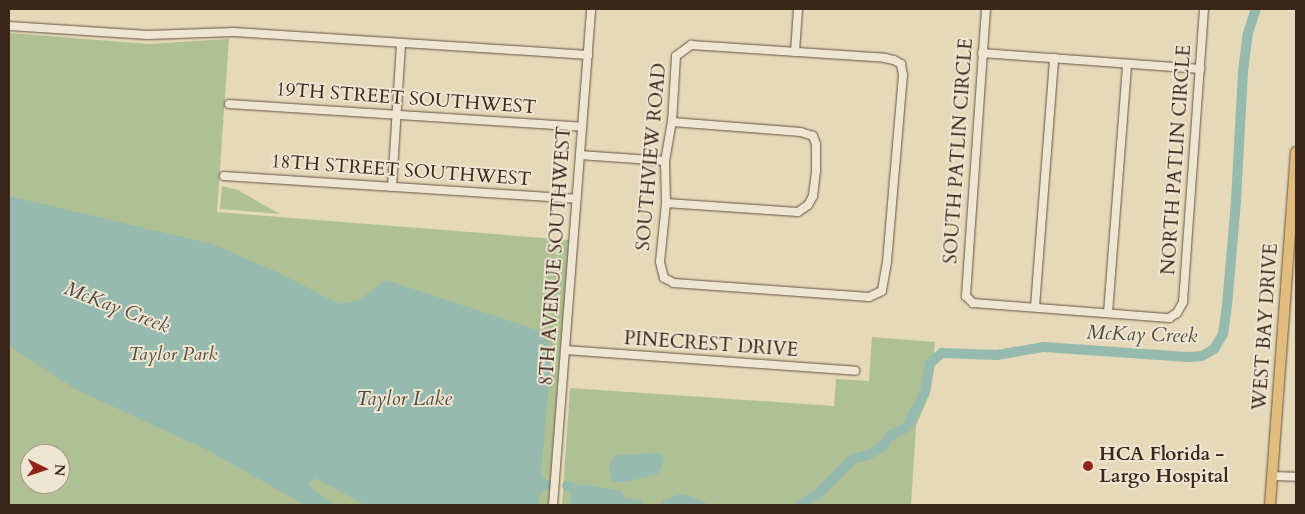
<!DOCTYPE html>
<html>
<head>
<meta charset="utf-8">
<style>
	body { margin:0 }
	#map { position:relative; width:1305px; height:514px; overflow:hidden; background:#e5d9b9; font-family:Cardo,serif }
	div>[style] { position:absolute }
	.green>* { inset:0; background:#afc094 }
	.water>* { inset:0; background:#96baad }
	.river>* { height:10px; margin:-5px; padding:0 5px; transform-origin:5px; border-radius:5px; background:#96baad }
	.roads { filter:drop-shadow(0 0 1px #665241) drop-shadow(0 0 1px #665241) }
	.minor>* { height:8px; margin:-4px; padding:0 4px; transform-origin:4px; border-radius:4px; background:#eee6d2 }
	.major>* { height:10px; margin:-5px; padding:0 5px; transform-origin:5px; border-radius:5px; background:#e2bc7c }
	.dots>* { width:14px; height:14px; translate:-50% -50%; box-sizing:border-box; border:2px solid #eee6d2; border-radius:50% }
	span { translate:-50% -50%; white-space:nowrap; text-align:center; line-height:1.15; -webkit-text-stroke:4px #eee6d2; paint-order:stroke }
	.street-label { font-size:19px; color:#3c2519 }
	.park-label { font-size:19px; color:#594c38; font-style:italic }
	.poi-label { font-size:19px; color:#3c2519; font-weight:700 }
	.left { translate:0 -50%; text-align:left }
	.water-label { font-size:20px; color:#524a3e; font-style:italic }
	.frame { position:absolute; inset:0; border:10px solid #3c2519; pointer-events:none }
	.north { position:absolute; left:20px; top:444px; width:50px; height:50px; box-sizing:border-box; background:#eee6d2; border:1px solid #a79988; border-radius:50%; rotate:94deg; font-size:14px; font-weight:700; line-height:20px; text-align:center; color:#3c2519 }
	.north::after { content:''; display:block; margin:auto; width:18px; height:22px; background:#8f2418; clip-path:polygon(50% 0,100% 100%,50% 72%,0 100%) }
</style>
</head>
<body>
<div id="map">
	<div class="green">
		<div style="clip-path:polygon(evenodd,9px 33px,149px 44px,229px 39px,217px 212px,569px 240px,548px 505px,9px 505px,9px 33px,30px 454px,60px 454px,60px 484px,30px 484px,30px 454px)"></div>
		<div style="clip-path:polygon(222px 186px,238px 190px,280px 214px,220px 209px)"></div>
		<div style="clip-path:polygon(872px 337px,935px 342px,930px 393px,916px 426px,911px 505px,562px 505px,570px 388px,834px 406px,836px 379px,869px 381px)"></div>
	</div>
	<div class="water">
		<div style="clip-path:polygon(9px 196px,212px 244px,277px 272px,339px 304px,359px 300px,386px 280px,543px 332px,549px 342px,550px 367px,541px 476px,551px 482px,550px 488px,543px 491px,539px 498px,538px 505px,365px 505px,315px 478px,308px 485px,335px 505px,305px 505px,205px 449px,77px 390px,9px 346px)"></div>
		<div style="clip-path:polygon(658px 453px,663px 455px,664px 460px,658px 474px,625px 482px,611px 482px,609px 465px,615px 455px)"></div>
		<div style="clip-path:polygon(583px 484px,621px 491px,628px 503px,620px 505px,570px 505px,571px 493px)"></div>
	</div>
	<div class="river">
		<div style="left:567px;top:486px;width:23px;rotate:20deg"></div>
		<div style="left:614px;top:501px;width:25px;rotate:9deg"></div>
		<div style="left:666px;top:505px;width:17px;rotate:-21deg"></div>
		<div style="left:682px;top:499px;width:20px;rotate:18deg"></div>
		<div style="left:800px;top:505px;width:22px;rotate:-32deg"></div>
		<div style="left:819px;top:493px;width:48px;rotate:-45deg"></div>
		<div style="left:853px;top:459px;width:16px;rotate:-15deg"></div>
		<div style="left:868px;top:455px;width:16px;rotate:-30deg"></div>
		<div style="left:882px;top:447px;width:14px;rotate:-54deg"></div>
		<div style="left:890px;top:436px;width:19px;rotate:-28deg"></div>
		<div style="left:907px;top:427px;width:39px;rotate:-63deg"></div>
		<div style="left:925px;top:392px;width:29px;rotate:-80deg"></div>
		<div style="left:930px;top:363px;width:16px;rotate:-40deg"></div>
		<div style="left:942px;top:353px;width:55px;rotate:2.1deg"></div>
		<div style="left:997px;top:355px;width:48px;rotate:-9.7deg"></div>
		<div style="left:1044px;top:347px;width:144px;rotate:4deg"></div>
		<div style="left:1188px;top:357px;width:14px;rotate:-4deg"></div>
		<div style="left:1202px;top:356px;width:14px;rotate:-30deg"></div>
		<div style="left:1214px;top:349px;width:17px;rotate:-59deg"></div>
		<div style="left:1223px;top:334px;width:28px;rotate:-82deg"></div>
		<div style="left:1227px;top:306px;width:105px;rotate:-85.1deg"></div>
		<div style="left:1236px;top:201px;width:129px;rotate:-86.9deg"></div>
		<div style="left:1243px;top:72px;width:39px;rotate:-83deg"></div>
		<div style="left:1248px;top:33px;width:25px;rotate:-72deg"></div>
	</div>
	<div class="roads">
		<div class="minor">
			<div style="left:986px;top:9px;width:288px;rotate:94deg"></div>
			<div style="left:966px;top:296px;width:10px;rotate:45deg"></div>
			<div style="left:973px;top:303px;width:197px;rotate:4.4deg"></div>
			<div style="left:1169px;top:318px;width:9px;rotate:-32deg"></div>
			<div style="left:1177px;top:313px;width:13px;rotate:-61deg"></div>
			<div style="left:1183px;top:302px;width:294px;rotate:-85.9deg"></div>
			<div style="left:9px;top:26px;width:139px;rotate:3.7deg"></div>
			<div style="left:148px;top:35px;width:86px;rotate:-2deg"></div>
			<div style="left:234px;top:32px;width:355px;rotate:3.7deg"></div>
			<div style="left:691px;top:45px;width:194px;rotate:3.8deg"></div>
			<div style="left:885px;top:58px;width:9px;rotate:13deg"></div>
			<div style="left:894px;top:60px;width:8px;rotate:30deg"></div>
			<div style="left:901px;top:64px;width:11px;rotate:80deg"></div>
			<div style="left:903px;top:75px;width:188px;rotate:94.9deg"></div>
			<div style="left:887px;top:262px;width:29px;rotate:100deg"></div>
			<div style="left:882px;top:291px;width:14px;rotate:155deg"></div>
			<div style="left:869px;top:297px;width:196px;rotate:-175.9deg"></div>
			<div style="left:674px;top:283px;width:11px;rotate:-153deg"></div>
			<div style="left:664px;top:278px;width:16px;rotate:-104deg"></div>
			<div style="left:660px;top:262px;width:59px;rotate:-84.2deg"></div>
			<div style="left:666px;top:203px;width:42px;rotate:-91.4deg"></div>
			<div style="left:665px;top:161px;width:40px;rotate:-80deg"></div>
			<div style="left:672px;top:122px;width:66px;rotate:-86.5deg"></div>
			<div style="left:676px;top:56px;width:19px;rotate:-36deg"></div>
			<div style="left:795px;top:52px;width:43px;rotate:-86deg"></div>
			<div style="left:982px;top:53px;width:219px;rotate:4.2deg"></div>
			<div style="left:229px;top:104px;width:354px;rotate:3.7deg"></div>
			<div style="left:580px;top:155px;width:85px;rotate:4deg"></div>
			<div style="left:224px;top:176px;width:353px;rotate:3.7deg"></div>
			<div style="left:392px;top:187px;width:143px;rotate:-86.4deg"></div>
			<div style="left:666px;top:203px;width:132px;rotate:3.9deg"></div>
			<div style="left:798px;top:212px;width:12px;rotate:-35deg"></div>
			<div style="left:808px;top:205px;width:10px;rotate:-61deg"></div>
			<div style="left:813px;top:196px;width:26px;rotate:-83deg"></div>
			<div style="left:816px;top:170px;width:26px;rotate:-90deg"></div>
			<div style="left:816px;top:144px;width:9px;rotate:-111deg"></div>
			<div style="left:813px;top:136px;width:13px;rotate:-162deg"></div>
			<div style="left:801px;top:132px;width:129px;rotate:-175.6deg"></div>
			<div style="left:1035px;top:307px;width:250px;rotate:-85.6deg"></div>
			<div style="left:1108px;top:313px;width:250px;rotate:-85.6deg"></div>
			<div style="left:565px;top:350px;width:291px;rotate:4.1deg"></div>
			<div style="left:1272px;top:476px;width:24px;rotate:2deg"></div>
			<div style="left:553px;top:505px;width:497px;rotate:-85.6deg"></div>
		</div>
		<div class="major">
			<div style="left:1270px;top:505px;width:354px;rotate:-85.8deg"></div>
		</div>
	</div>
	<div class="dots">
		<div style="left:1088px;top:466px;background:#8f2418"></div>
	</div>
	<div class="street-label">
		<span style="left:406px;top:99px;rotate:4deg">19TH STREET SOUTHWEST</span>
		<span style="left:959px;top:151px;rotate:-86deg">SOUTH PATLIN CIRCLE</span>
		<span style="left:652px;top:157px;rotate:-85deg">SOUTHVIEW ROAD</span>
		<span style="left:1177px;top:160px;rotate:-86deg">NORTH PATLIN CIRCLE</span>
		<span style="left:401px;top:171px;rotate:4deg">18TH STREET SOUTHWEST</span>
		<span style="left:556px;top:256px;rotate:-86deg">8TH AVENUE SOUTHWEST</span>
		<span style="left:1266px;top:327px;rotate:-86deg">WEST BAY DRIVE</span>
		<span style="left:711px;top:345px;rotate:4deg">PINECREST DRIVE</span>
	</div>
	<div class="park-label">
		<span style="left:173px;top:355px">Taylor Park</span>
	</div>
	<div class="poi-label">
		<span class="left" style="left:1099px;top:466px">HCA Florida -<br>Largo Hospital</span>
	</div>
	<div class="water-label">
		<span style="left:117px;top:307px;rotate:21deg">McKay Creek</span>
		<span style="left:1142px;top:334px;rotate:2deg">McKay Creek</span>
		<span style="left:404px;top:398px">Taylor Lake</span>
	</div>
	<div class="frame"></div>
	<div class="north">N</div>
</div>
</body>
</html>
